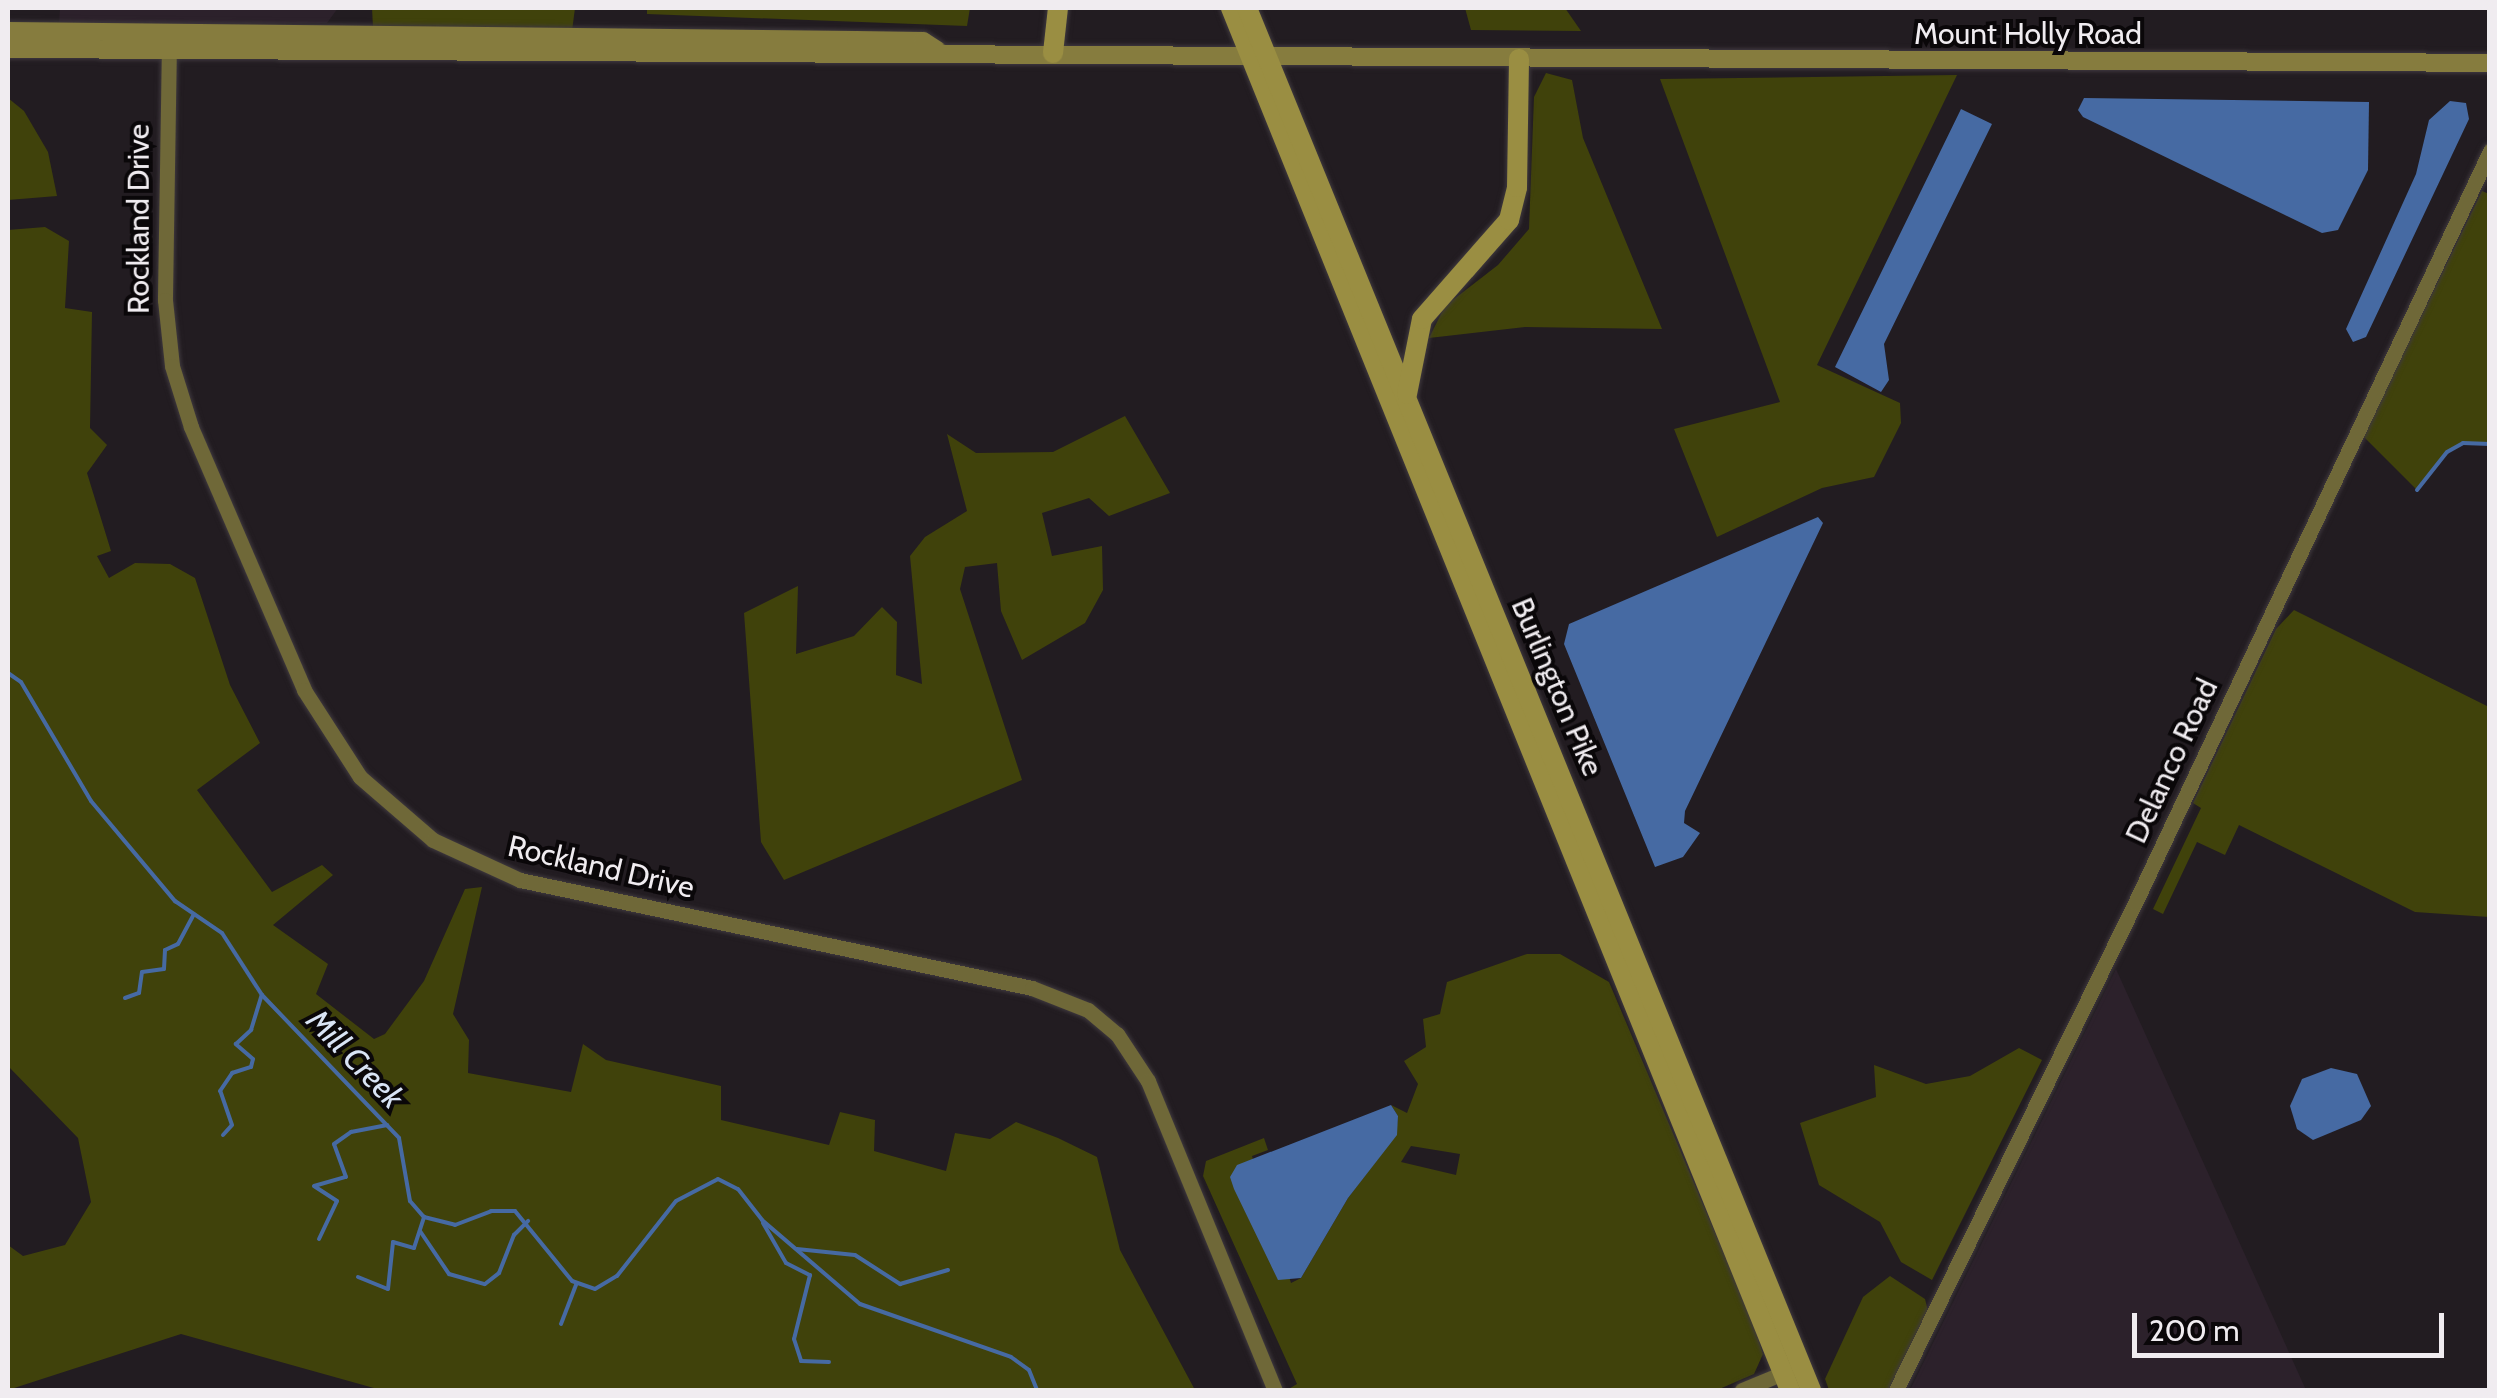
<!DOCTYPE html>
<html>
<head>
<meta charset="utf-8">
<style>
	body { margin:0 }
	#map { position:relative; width:2497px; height:1398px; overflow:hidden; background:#221c21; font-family:Cabin,sans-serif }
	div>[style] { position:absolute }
	.built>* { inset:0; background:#2c212b }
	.green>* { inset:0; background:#40420b }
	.water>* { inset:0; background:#466aa3 }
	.stream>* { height:4px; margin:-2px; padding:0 2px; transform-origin:2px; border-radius:2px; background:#466aa3 }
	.roads { filter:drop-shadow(0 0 2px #3f393e) drop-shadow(0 0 2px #3f393e) }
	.secondary>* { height:15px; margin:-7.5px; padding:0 7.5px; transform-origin:7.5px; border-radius:7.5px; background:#6f6838 }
	.primary>* { height:18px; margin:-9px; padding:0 9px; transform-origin:9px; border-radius:9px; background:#867c3e }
	.highway>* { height:20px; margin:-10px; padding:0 10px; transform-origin:10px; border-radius:10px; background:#9a8e42 }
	span { translate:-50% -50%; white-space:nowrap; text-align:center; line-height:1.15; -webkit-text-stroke:8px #0a0709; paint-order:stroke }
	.street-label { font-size:30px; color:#f0ecf0 }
	.water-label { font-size:32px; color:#d9e4f5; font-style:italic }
	.frame { position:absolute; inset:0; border:10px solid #f0ecf0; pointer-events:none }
	.scale { position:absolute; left:2132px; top:1313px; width:312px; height:45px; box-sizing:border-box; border:5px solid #f0ecf0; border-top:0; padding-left:12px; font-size:30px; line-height:35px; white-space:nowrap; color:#f0ecf0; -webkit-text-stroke:8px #0a0709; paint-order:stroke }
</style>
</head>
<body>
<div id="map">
	<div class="built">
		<div style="clip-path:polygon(60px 8px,338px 8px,327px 23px,59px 25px)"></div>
		<div style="clip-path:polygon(2116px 969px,2306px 1390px,1910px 1390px)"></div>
	</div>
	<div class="green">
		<div style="clip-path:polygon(372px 8px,575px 8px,572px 31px,373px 27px)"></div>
		<div style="clip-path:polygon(647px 8px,970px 8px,967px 26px,647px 14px)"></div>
		<div style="clip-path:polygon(1465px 8px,1565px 8px,1581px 31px,1471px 30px)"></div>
		<div style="clip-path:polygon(1546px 73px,1572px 80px,1583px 138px,1662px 329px,1525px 327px,1429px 338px,1445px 306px,1498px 265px,1529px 229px,1534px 97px)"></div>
		<div style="clip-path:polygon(1957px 75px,1817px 365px,1900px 403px,1901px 423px,1874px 477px,1822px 488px,1717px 537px,1674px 429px,1780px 402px,1660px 79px)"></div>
		<div style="clip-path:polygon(8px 98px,24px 111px,48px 152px,57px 196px,8px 200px)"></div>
		<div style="clip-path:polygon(2482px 191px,2489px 194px,2489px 444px,2463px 443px,2447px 452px,2417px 490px,2363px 436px)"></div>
		<div style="clip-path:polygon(45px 227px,69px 241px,65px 308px,92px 312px,90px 428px,107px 445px,87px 473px,111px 551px,97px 556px,109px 578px,135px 563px,170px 564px,195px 578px,230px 685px,260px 743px,197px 790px,272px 892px,322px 865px,333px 875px,273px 925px,328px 964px,316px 994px,374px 1039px,385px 1034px,424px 981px,465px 889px,482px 887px,453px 1014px,469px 1040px,468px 1073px,571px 1092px,583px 1044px,606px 1060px,721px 1086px,721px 1120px,829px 1145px,840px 1112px,875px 1120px,874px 1151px,946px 1171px,955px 1133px,990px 1139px,1016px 1122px,1058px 1138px,1097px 1157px,1120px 1250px,1195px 1390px,381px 1390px,181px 1334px,8px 1390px,8px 1245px,23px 1256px,65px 1245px,91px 1202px,78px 1138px,8px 1066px,8px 230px)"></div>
		<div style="clip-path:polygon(1125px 416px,1170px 493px,1109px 516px,1089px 498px,1042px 513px,1052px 556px,1102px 546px,1103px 590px,1085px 623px,1022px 660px,1001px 611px,997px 563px,965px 567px,960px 589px,1022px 780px,784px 880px,761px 842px,744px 613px,798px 586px,796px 654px,854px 636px,882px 607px,897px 622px,896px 675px,922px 684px,910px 556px,925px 537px,967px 511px,947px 434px,976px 453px,1053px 452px)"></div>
		<div style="clip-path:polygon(2294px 610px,2489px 707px,2489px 917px,2415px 912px,2239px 825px,2225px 855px,2197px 842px,2163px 914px,2153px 909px,2201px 808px,2193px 803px,2276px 629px)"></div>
		<div style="clip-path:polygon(evenodd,1527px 954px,1560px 954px,1609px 982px,1752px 1320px,1763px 1354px,1754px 1374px,1717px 1390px,1287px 1390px,1297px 1384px,1203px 1176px,1206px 1161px,1264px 1138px,1268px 1150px,1252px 1156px,1291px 1283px,1301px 1278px,1348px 1198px,1396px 1135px,1398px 1116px,1391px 1105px,1407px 1113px,1418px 1084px,1404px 1061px,1426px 1047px,1423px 1019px,1440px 1014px,1447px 982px,1527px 954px,1411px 1146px,1460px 1154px,1456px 1175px,1401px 1162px,1411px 1146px)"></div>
		<div style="clip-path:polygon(2019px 1048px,2042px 1060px,1932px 1280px,1901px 1262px,1880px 1222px,1819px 1185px,1800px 1123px,1876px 1097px,1874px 1065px,1926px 1084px,1970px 1076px)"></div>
		<div style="clip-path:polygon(1890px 1276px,1925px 1299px,1928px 1311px,1889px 1390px,1829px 1390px,1825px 1379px,1863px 1297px)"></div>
	</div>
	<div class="water">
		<div style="clip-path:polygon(2084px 98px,2369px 102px,2368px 170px,2338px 230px,2322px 233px,2083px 117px,2078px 110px)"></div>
		<div style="clip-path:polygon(2450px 101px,2466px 103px,2469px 119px,2366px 337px,2353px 342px,2346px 329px,2416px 174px,2429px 120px)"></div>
		<div style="clip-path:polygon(1961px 109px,1992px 124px,1884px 344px,1889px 380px,1881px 392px,1835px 367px)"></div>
		<div style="clip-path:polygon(1818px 517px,1823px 523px,1685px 811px,1684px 823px,1700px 833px,1683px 857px,1655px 867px,1564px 644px,1569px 624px)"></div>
		<div style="clip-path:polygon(2331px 1068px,2357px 1074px,2371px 1106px,2361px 1120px,2313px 1140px,2297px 1129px,2290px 1106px,2302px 1079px)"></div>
		<div style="clip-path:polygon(1391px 1105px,1398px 1116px,1397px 1135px,1348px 1198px,1301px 1278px,1278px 1280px,1234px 1189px,1230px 1177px,1237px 1165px)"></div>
	</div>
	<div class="stream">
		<div style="left:2417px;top:490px;width:48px;rotate:-51.7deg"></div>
		<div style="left:2447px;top:452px;width:18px;rotate:-29deg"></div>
		<div style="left:2463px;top:443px;width:27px;rotate:2deg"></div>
		<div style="left:8px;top:673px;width:16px;rotate:35deg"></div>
		<div style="left:21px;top:682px;width:138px;rotate:59.5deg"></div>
		<div style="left:91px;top:801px;width:131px;rotate:50deg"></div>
		<div style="left:175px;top:901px;width:57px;rotate:34.2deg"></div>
		<div style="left:222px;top:933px;width:74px;rotate:57.2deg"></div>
		<div style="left:262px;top:995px;width:198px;rotate:46.2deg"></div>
		<div style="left:399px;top:1138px;width:64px;rotate:80.1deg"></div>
		<div style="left:410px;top:1201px;width:21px;rotate:49deg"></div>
		<div style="left:424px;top:1217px;width:32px;rotate:14deg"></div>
		<div style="left:455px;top:1225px;width:39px;rotate:-21deg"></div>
		<div style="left:491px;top:1211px;width:24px"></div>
		<div style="left:515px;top:1211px;width:90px;rotate:50.8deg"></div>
		<div style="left:572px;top:1281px;width:24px;rotate:19deg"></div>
		<div style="left:595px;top:1289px;width:26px;rotate:-31deg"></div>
		<div style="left:617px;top:1276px;width:95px;rotate:-51.8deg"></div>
		<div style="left:676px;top:1201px;width:47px;rotate:-27.6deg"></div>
		<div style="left:718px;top:1179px;width:22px;rotate:27deg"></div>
		<div style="left:738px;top:1189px;width:39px;rotate:52deg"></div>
		<div style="left:762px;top:1220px;width:129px;rotate:40.6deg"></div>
		<div style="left:860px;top:1304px;width:160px;rotate:19.3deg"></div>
		<div style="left:1011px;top:1357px;width:22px;rotate:36deg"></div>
		<div style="left:1029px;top:1370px;width:22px;rotate:68deg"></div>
		<div style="left:125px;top:998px;width:15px;rotate:-20deg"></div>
		<div style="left:139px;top:993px;width:21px;rotate:-82deg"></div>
		<div style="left:142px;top:972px;width:22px;rotate:-8deg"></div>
		<div style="left:164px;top:969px;width:19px;rotate:-87deg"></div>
		<div style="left:165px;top:950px;width:14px;rotate:-25deg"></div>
		<div style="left:178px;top:944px;width:34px;rotate:-62deg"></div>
		<div style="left:223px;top:1135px;width:13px;rotate:-48deg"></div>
		<div style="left:232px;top:1125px;width:36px;rotate:-109deg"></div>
		<div style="left:220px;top:1091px;width:22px;rotate:-56deg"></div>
		<div style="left:232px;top:1073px;width:20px;rotate:-18deg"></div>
		<div style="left:251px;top:1067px;width:8px;rotate:-76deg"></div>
		<div style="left:253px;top:1059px;width:23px;rotate:-139deg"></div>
		<div style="left:236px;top:1044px;width:21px;rotate:-43deg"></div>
		<div style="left:251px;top:1030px;width:37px;rotate:-73deg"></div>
		<div style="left:763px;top:1223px;width:46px;rotate:60.1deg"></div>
		<div style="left:786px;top:1263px;width:27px;rotate:27deg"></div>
		<div style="left:810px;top:1275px;width:66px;rotate:104deg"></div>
		<div style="left:794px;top:1339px;width:23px;rotate:72deg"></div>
		<div style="left:801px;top:1361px;width:28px;rotate:2deg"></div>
		<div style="left:420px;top:1231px;width:52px;rotate:56deg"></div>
		<div style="left:449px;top:1274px;width:37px;rotate:16deg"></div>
		<div style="left:485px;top:1284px;width:18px;rotate:-38deg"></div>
		<div style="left:499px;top:1273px;width:41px;rotate:-68.5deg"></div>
		<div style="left:514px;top:1235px;width:20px;rotate:-45deg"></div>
		<div style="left:319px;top:1239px;width:42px;rotate:-64.7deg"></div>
		<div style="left:337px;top:1201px;width:27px;rotate:-147deg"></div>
		<div style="left:314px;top:1186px;width:33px;rotate:-16deg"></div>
		<div style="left:346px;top:1177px;width:35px;rotate:-110deg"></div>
		<div style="left:334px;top:1144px;width:21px;rotate:-35deg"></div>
		<div style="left:351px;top:1132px;width:37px;rotate:-11deg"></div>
		<div style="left:797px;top:1249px;width:58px;rotate:5.9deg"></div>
		<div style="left:855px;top:1255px;width:54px;rotate:32.8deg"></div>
		<div style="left:900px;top:1284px;width:50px;rotate:-16.3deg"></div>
		<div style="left:358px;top:1277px;width:32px;rotate:22deg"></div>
		<div style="left:388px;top:1289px;width:47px;rotate:-83.9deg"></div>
		<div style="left:393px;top:1242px;width:22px;rotate:16deg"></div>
		<div style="left:414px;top:1248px;width:33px;rotate:-72deg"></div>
		<div style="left:561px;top:1324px;width:42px;rotate:-69deg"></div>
	</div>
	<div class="roads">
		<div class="secondary">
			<div style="left:169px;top:42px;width:258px;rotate:90.9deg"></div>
			<div style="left:165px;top:300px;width:66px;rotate:83.9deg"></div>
			<div style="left:172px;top:366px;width:64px;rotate:72.7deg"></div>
			<div style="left:191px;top:427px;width:286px;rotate:66.7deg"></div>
			<div style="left:304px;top:690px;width:103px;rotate:57.2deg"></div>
			<div style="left:360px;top:777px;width:96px;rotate:40.8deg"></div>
			<div style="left:433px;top:840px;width:96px;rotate:24.7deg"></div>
			<div style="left:520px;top:880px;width:523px;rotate:11.91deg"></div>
			<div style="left:1032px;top:988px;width:60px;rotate:21.4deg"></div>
			<div style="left:1088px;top:1010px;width:38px;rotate:40deg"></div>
			<div style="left:1117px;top:1034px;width:56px;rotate:56.6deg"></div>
			<div style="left:1148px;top:1081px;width:334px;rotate:67.7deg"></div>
			<div style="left:1742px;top:1390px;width:55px;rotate:-22.4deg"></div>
			<div style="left:1896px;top:1390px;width:542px;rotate:-63.86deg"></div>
			<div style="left:2135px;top:903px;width:832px;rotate:-64.73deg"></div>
		</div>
		<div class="primary">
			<div style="left:8px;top:31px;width:848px;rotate:0.61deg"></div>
			<div style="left:856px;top:40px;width:67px;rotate:0.9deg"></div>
			<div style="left:923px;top:41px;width:17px;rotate:33deg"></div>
			<div style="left:8px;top:49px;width:2482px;rotate:0.32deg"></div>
		</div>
		<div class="highway">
			<div style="left:1231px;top:8px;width:1491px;rotate:67.98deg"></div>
			<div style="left:1247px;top:8px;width:1493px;rotate:67.8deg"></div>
			<div style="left:1053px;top:53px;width:45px;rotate:-83.7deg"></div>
			<div style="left:1407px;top:394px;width:76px;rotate:-78.7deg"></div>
			<div style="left:1422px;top:319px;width:132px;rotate:-48.7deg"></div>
			<div style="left:1509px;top:220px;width:34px;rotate:-76deg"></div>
			<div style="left:1517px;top:187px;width:128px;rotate:-89.1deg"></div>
		</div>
	</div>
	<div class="street-label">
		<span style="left:2028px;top:34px">Mount Holly Road</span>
		<span style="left:139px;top:219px;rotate:-90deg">Rockland Drive</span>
		<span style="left:1557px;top:687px;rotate:67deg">Burlington Pike</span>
		<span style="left:2172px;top:761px;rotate:-65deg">Delanco Road</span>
		<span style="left:601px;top:867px;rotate:13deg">Rockland Drive</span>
	</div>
	<div class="water-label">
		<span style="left:355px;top:1059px;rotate:46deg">Mill Creek</span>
	</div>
	<div class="frame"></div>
	<div class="scale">200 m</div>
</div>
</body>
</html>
